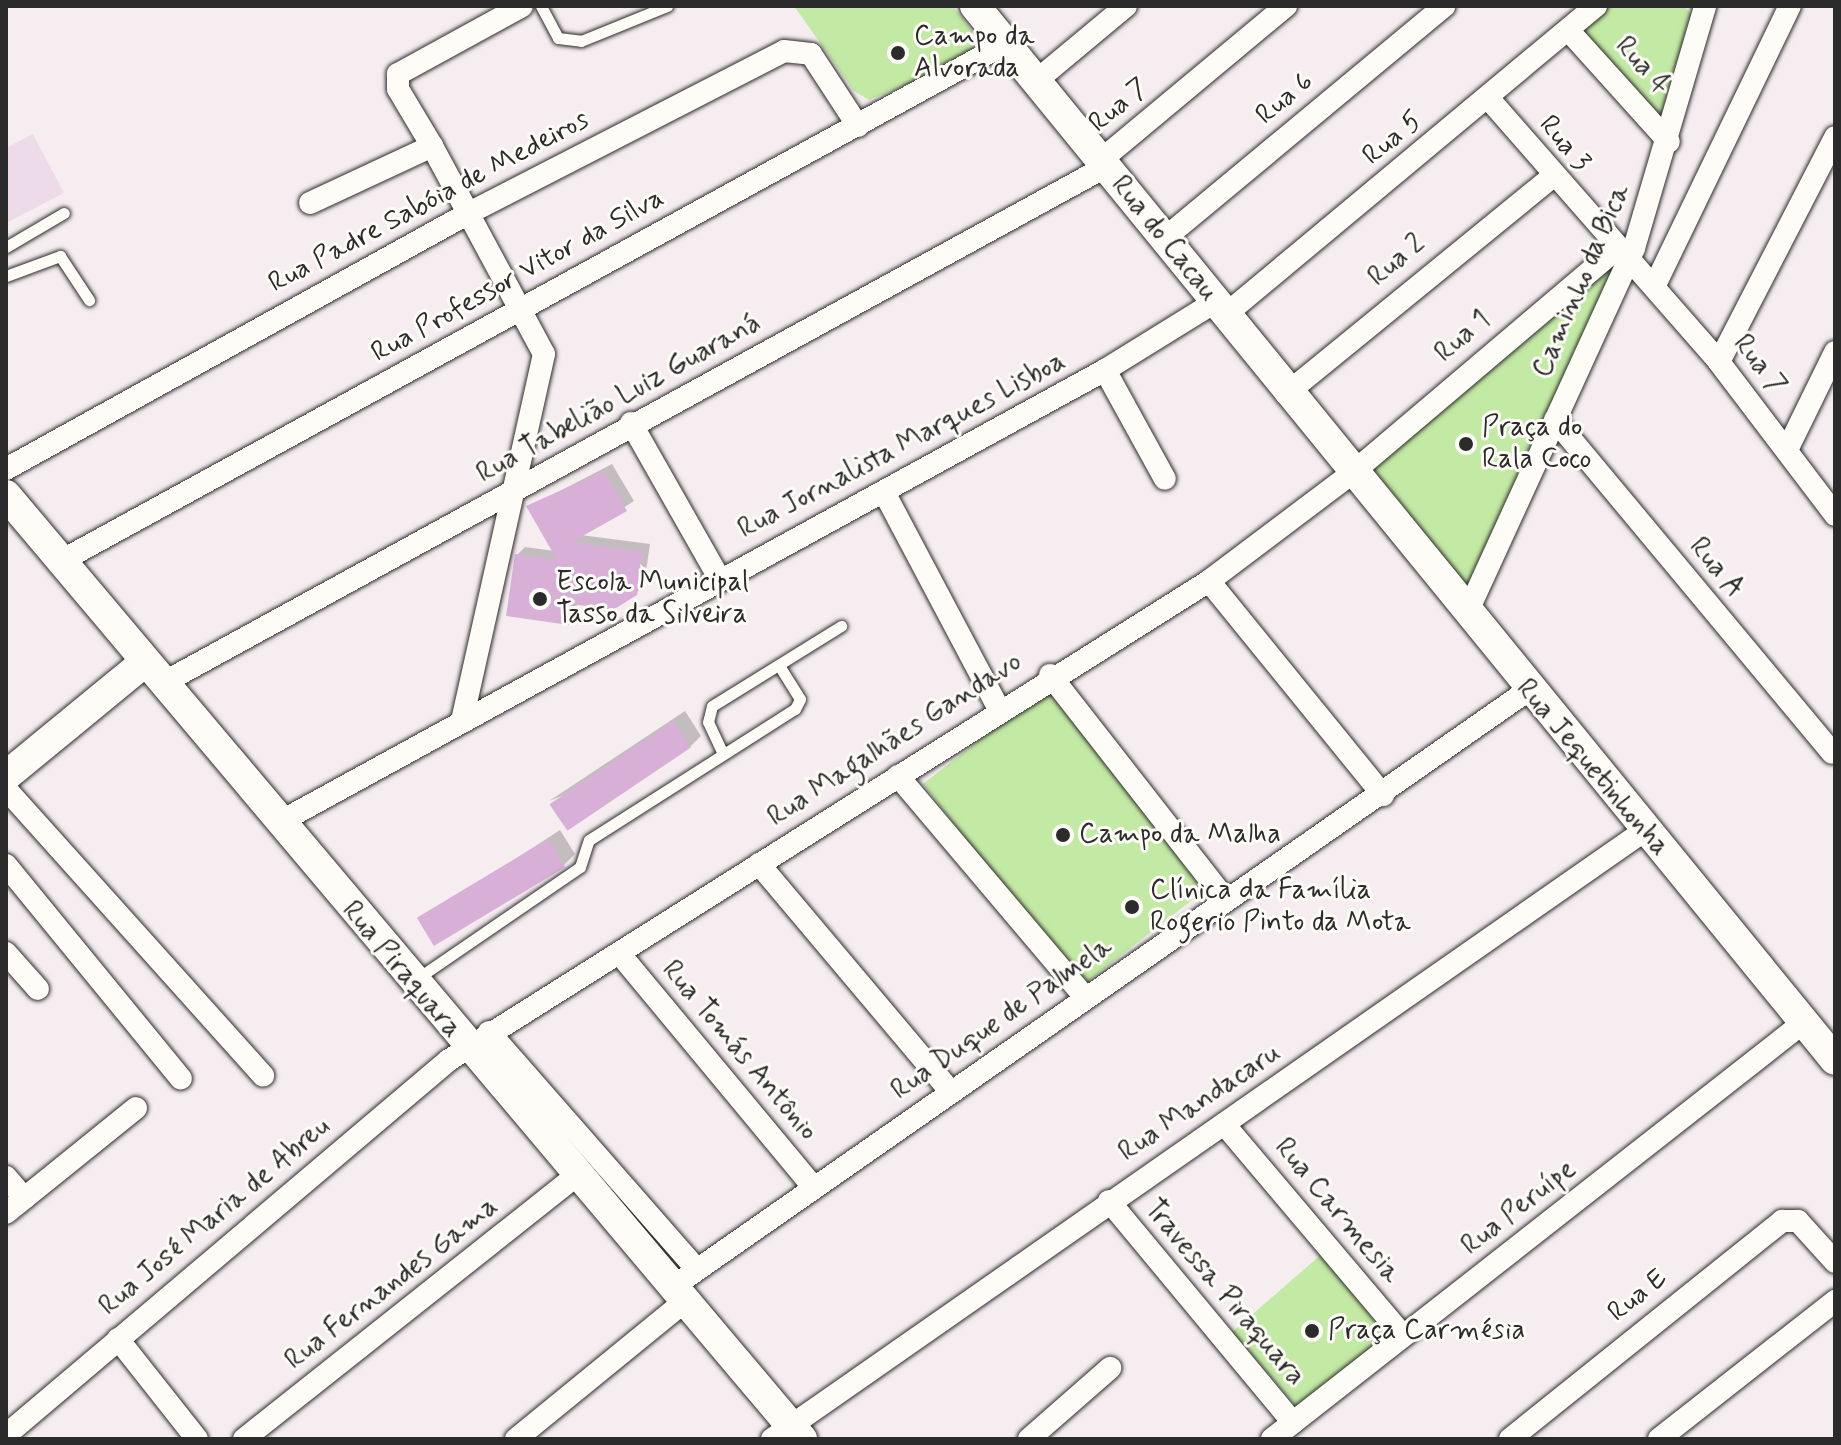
<!DOCTYPE html>
<html>
<head>
<meta charset="utf-8">
<style>
	body { margin:0 }
	#map { position:relative; width:1841px; height:1445px; overflow:hidden; background:#f6edf1; font-family:Mynerve,sans-serif }
	div>[style] { position:absolute }
	.built>* { inset:0; background:#eddbe9 }
	.green>* { inset:0; background:#c3eaa4; transform-origin:0 0 }
	.shadow>* { inset:0; background:#0003 }
	.building>* { inset:0; background:#d8b0d7; transform-origin:0 0 }
	.roads { filter:drop-shadow(0 0 2px #2b2b2b) drop-shadow(0 0 2px #2b2b2b) }
	.lane>* { height:11px; margin:-5.5px; padding:0 5.5px; transform-origin:5.5px; border-radius:5.5px; background:#fdfcf7 }
	.street>* { height:22px; margin:-11px; padding:0 11px; transform-origin:11px; border-radius:11px; background:#fdfcf7 }
	.secondary>* { height:30px; margin:-15px; padding:0 15px; transform-origin:15px; border-radius:15px; background:#fdfcf7 }
	.dots>* { width:22px; height:22px; translate:-50% -50%; box-sizing:border-box; border:4px solid #fdfcf7; border-radius:50% }
	span { translate:-50% -50%; white-space:nowrap; text-align:center; line-height:1.15; -webkit-text-stroke:6px #fdfcf7; paint-order:stroke }
	.poi-label { font-size:28px; color:#2b2b2b }
	.left { translate:0 -50%; text-align:left }
	.street-label { font-size:28px; color:#2b2b2b }
	.frame { position:absolute; inset:0; border:8px solid #2b2b2b; pointer-events:none }
</style>
</head>
<body>
<div id="map">
	<div class="built">
		<div style="clip-path:polygon(33px 134px,64px 193px,6px 223px,6px 148px)"></div>
	</div>
	<div class="green">
		<div style="clip-path:polygon(794px 6px,953px 6px,972px 31px,973px 46px,967px 60px,869px 100px,854px 91px)"></div>
		<div style="clip-path:polygon(1607px 6px,1684px 6px,1695px 19px,1661px 123px,1578px 37px)"></div>
		<div style="clip-path:polygon(1605px 265px,1620px 266px,1465px 594px,1358px 475px)"></div>
		<div style="left:1046px;top:688px;width:257px;height:156px;rotate:52deg"></div>
		<div style="left:1324px;top:1252px;width:108px;height:122px;rotate:49deg"></div>
	</div>
	<div class="shadow">
		<div style="clip-path:polygon(612px 464px,634px 501px,581px 535px,650px 544px,644px 585px,635px 594px,578px 603px,568px 623px,517px 555px,525px 547px,555px 551px,529px 507px)"></div>
		<div style="clip-path:polygon(685px 711px,701px 736px,690px 747px,549px 801px)"></div>
		<div style="clip-path:polygon(560px 830px,575px 854px,564px 865px,421px 920px)"></div>
	</div>
	<div class="building">
		<div style="clip-path:polygon(604px 471px,627px 511px,572px 542px,643px 552px,637px 595px,613px 610px,572px 604px,569px 625px,506px 616px,515px 554px,557px 560px,526px 506px)"></div>
		<div style="left:673px;top:721px;width:32px;height:149px;rotate:56deg"></div>
		<div style="left:548px;top:839px;width:33px;height:153px;rotate:59deg"></div>
	</div>
	<div class="roads">
		<div class="lane">
			<div style="left:541px;top:6px;width:36px;rotate:62deg"></div>
			<div style="left:558px;top:38px;width:23px;rotate:7deg"></div>
			<div style="left:581px;top:41px;width:93px;rotate:-22.1deg"></div>
			<div style="left:6px;top:247px;width:67px;rotate:-30.4deg"></div>
			<div style="left:6px;top:276px;width:58px;rotate:-20.3deg"></div>
			<div style="left:60px;top:256px;width:53px;rotate:56.6deg"></div>
			<div style="left:723px;top:754px;width:35px;rotate:-115deg"></div>
			<div style="left:708px;top:722px;width:16px;rotate:-76deg"></div>
			<div style="left:712px;top:706px;width:152px;rotate:-31.8deg"></div>
			<div style="left:415px;top:980px;width:200px;rotate:-34.4deg"></div>
			<div style="left:580px;top:867px;width:28px;rotate:-72deg"></div>
			<div style="left:589px;top:840px;width:244px;rotate:-32.5deg"></div>
			<div style="left:795px;top:709px;width:11px;rotate:-63deg"></div>
			<div style="left:800px;top:699px;width:40px;rotate:-122deg"></div>
		</div>
		<div class="street">
			<div style="left:1569px;top:31px;width:149px;rotate:48deg"></div>
			<div style="left:1036px;top:81px;width:117px;rotate:-39.8deg"></div>
			<div style="left:1489px;top:99px;width:349px;rotate:48.8deg"></div>
			<div style="left:1719px;top:362px;width:192px;rotate:52.8deg"></div>
			<div style="left:432px;top:146px;width:236px;rotate:61.7deg"></div>
			<div style="left:544px;top:354px;width:375px;rotate:102.6deg"></div>
			<div style="left:1101px;top:160px;width:241px;rotate:-39.8deg"></div>
			<div style="left:310px;top:203px;width:135px;rotate:-25deg"></div>
			<div style="left:432px;top:146px;width:66px;rotate:-120.8deg"></div>
			<div style="left:398px;top:89px;width:15px;rotate:-90deg"></div>
			<div style="left:398px;top:74px;width:141px;rotate:-28.7deg"></div>
			<div style="left:1165px;top:238px;width:363px;rotate:-39.7deg"></div>
			<div style="left:1655px;top:285px;width:310px;rotate:-64.2deg"></div>
			<div style="left:1225px;top:315px;width:483px;rotate:-39.8deg"></div>
			<div style="left:1719px;top:362px;width:253px;rotate:-62.7deg"></div>
			<div style="left:1105px;top:370px;width:124px;rotate:61.2deg"></div>
			<div style="left:1286px;top:394px;width:342px;rotate:-39.2deg"></div>
			<div style="left:1555px;top:420px;width:433px;rotate:50.2deg"></div>
			<div style="left:631px;top:423px;width:178px;rotate:60.4deg"></div>
			<div style="left:1787px;top:450px;width:109px;rotate:-63.9deg"></div>
			<div style="left:6px;top:469px;width:529px;rotate:-28.94deg"></div>
			<div style="left:469px;top:213px;width:354px;rotate:-27.2deg"></div>
			<div style="left:784px;top:51px;width:27px;rotate:6deg"></div>
			<div style="left:811px;top:54px;width:86px;rotate:56.9deg"></div>
			<div style="left:884px;top:492px;width:246px;rotate:62.1deg"></div>
			<div style="left:61px;top:561px;width:1076px;rotate:-28.71deg"></div>
			<div style="left:1209px;top:581px;width:276px;rotate:50.9deg"></div>
			<div style="left:1467px;top:613px;width:401px;rotate:-65.4deg"></div>
			<div style="left:1634px;top:248px;width:252px;rotate:-73.6deg"></div>
			<div style="left:1050px;top:675px;width:284px;rotate:52deg"></div>
			<div style="left:163px;top:683px;width:1074px;rotate:-28.71deg"></div>
			<div style="left:898px;top:776px;width:289px;rotate:49.8deg"></div>
			<div style="left:6px;top:789px;width:385px;rotate:48.1deg"></div>
			<div style="left:278px;top:823px;width:943px;rotate:-28.71deg"></div>
			<div style="left:1105px;top:370px;width:129px;rotate:-31.7deg"></div>
			<div style="left:759px;top:864px;width:298px;rotate:49.9deg"></div>
			<div style="left:6px;top:865px;width:276px;rotate:50.7deg"></div>
			<div style="left:6px;top:953px;width:48px;rotate:48.4deg"></div>
			<div style="left:619px;top:953px;width:304px;rotate:50.3deg"></div>
			<div style="left:489px;top:1032px;width:316px;rotate:48.8deg"></div>
			<div style="left:1224px;top:1124px;width:277px;rotate:49.8deg"></div>
			<div style="left:6px;top:1177px;width:28px;rotate:49deg"></div>
			<div style="left:1109px;top:1201px;width:288px;rotate:50.3deg"></div>
			<div style="left:6px;top:1213px;width:167px;rotate:-38.9deg"></div>
			<div style="left:671px;top:1288px;width:1044px;rotate:-34.89deg"></div>
			<div style="left:118px;top:1339px;width:127px;rotate:51.7deg"></div>
			<div style="left:6px;top:1435px;width:580px;rotate:-40.25deg"></div>
			<div style="left:449px;top:1060px;width:898px;rotate:-32.22deg"></div>
			<div style="left:1209px;top:581px;width:178px;rotate:-37deg"></div>
			<div style="left:1351px;top:474px;width:348px;rotate:-40.3deg"></div>
			<div style="left:244px;top:1439px;width:424px;rotate:-38.4deg"></div>
			<div style="left:516px;top:1439px;width:217px;rotate:-39.2deg"></div>
			<div style="left:772px;top:1439px;width:1063px;rotate:-34.89deg"></div>
			<div style="left:1029px;top:1439px;width:108px;rotate:-41.2deg"></div>
			<div style="left:1272px;top:1439px;width:675px;rotate:-38.08deg"></div>
			<div style="left:1510px;top:1439px;width:349px;rotate:-38.7deg"></div>
			<div style="left:1782px;top:1221px;width:16px"></div>
			<div style="left:1798px;top:1221px;width:55px;rotate:47.9deg"></div>
			<div style="left:1659px;top:1439px;width:224px;rotate:-38.1deg"></div>
		</div>
		<div class="secondary">
			<div style="left:975px;top:6px;width:1360px;rotate:50.79deg"></div>
			<div style="left:6px;top:495px;width:1235px;rotate:49.86deg"></div>
			<div style="left:6px;top:776px;width:180px;rotate:-39.4deg"></div>
		</div>
	</div>
	<div class="dots">
		<div style="left:898px;top:53px;background:#2b2b2b"></div>
		<div style="left:1466px;top:444px;background:#2b2b2b"></div>
		<div style="left:540px;top:599px;background:#2b2b2b"></div>
		<div style="left:1063px;top:835px;background:#2b2b2b"></div>
		<div style="left:1132px;top:907px;background:#2b2b2b"></div>
		<div style="left:1312px;top:1331px;background:#2b2b2b"></div>
	</div>
	<div class="poi-label">
		<span class="left" style="left:914px;top:53px">Campo da<br>Alvorada</span>
		<span class="left" style="left:1482px;top:444px">Praça do<br>Rala Coco</span>
		<span class="left" style="left:556px;top:599px">Escola Municipal<br>Tasso da Silveira</span>
		<span class="left" style="left:1079px;top:835px">Campo da Malha</span>
		<span class="left" style="left:1150px;top:907px">Clínica da Família<br>Rogerio Pinto da Mota</span>
		<span class="left" style="left:1328px;top:1331px">Praça Carmésia</span>
	</div>
	<div class="street-label">
		<span style="left:1642px;top:66px;rotate:48deg">Rua 4</span>
		<span style="left:1285px;top:99px;rotate:-40deg">Rua 6</span>
		<span style="left:1119px;top:106px;rotate:-40deg">Rua 7</span>
		<span style="left:1393px;top:139px;rotate:-39deg">Rua 5</span>
		<span style="left:1564px;top:144px;rotate:50deg">Rua 3</span>
		<span style="left:429px;top:202px;rotate:-28deg">Rua Padre Sabóia de Medeiros</span>
		<span style="left:1164px;top:239px;rotate:51deg">Rua do Cacau</span>
		<span style="left:1397px;top:261px;rotate:-40deg">Rua 2</span>
		<span style="left:518px;top:276px;rotate:-29deg">Rua Professor Vitor da Silva</span>
		<span style="left:1582px;top:281px;rotate:-67deg">Caminho da Bica</span>
		<span style="left:1463px;top:337px;rotate:-41deg">Rua 1</span>
		<span style="left:1759px;top:365px;rotate:52deg">Rua 7</span>
		<span style="left:619px;top:399px;rotate:-29deg">Rua Tabelião Luiz Guaraná</span>
		<span style="left:902px;top:446px;rotate:-28deg">Rua Jornalista Marques Lisboa</span>
		<span style="left:1716px;top:568px;rotate:50deg">Rua A</span>
		<span style="left:895px;top:740px;rotate:-33deg">Rua Magalhães Gandavo</span>
		<span style="left:1592px;top:768px;rotate:50deg">Rua Jequetinhonha</span>
		<span style="left:401px;top:970px;rotate:50deg">Rua Piraquara</span>
		<span style="left:1002px;top:1019px;rotate:-35deg">Rua Duque de Palmela</span>
		<span style="left:739px;top:1051px;rotate:50deg">Rua Tomás Antônio</span>
		<span style="left:1200px;top:1103px;rotate:-34deg">Rua Mandacaru</span>
		<span style="left:1519px;top:1208px;rotate:-38deg">Rua Peruípe</span>
		<span style="left:1337px;top:1211px;rotate:50deg">Rua Carmesia</span>
		<span style="left:215px;top:1217px;rotate:-40deg">Rua José Maria de Abreu</span>
		<span style="left:392px;top:1284px;rotate:-38deg">Rua Fernandes Gama</span>
		<span style="left:1224px;top:1293px;rotate:50deg">Travessa Piraquara</span>
		<span style="left:1638px;top:1296px;rotate:-39deg">Rua E</span>
	</div>
	<div class="frame"></div>
</div>
</body>
</html>
